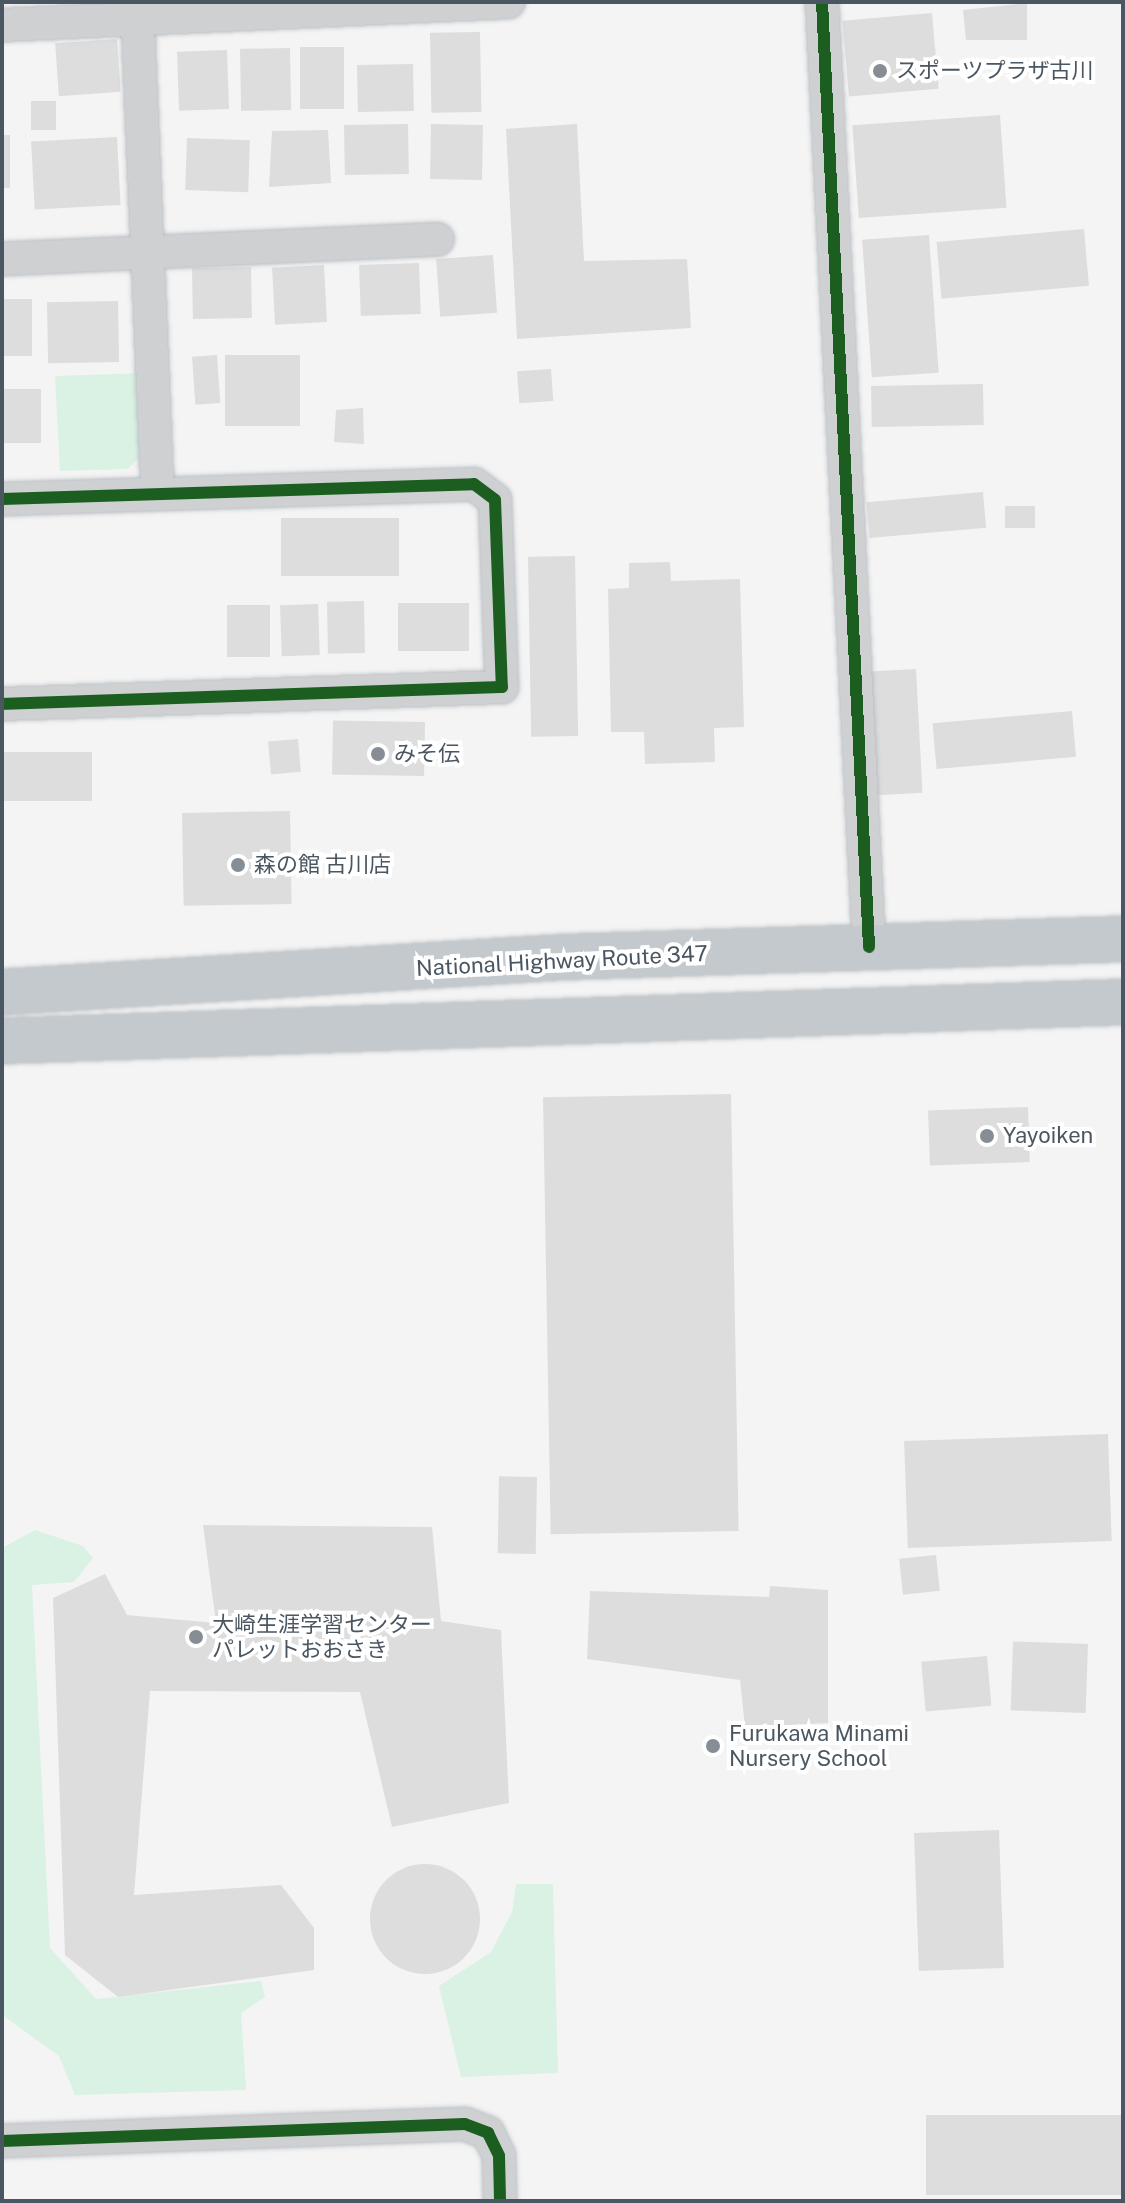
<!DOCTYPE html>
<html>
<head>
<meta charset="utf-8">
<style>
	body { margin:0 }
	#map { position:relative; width:1125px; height:2203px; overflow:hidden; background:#f4f4f4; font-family:"Public Sans","Noto Sans JP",sans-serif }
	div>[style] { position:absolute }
	.green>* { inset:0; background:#d9f2e3 }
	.building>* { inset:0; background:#ddddde; transform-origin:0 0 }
	.round { border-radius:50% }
	.roads { filter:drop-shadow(0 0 2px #b9bec3) drop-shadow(0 0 2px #b9bec3) }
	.minor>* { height:32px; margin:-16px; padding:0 16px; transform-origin:16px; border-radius:16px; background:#ced0d2 }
	.trunk>* { height:44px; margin:-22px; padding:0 22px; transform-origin:22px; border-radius:22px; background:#c4c9cd }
	.cycleway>* { height:12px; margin:-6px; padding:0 6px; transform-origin:6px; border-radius:6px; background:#1b5e20 }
	.dots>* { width:22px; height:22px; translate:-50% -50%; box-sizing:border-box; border:4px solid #fff; border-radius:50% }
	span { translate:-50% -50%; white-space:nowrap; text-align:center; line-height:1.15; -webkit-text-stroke:8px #fff; paint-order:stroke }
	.poi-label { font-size:22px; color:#4a5661 }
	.left { translate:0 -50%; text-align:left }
	.street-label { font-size:22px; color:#4a5661 }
	.frame { position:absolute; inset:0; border:4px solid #4a5661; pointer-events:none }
</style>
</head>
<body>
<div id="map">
	<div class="green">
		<div style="clip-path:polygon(145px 373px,148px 448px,128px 469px,60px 471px,55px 376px)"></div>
		<div style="clip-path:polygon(35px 1530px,83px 1546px,93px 1558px,74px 1582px,32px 1585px,50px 1948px,96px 1999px,261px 1981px,265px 1997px,241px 2013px,246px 2090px,75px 2095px,59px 2056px,2px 2015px,2px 1548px)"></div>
		<div style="clip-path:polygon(516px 1884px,553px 1884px,558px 2073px,461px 2077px,439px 1986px,491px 1952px,512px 1912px)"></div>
	</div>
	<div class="building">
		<div style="clip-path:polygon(1027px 3px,1027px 40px,966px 40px,963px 10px)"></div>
		<div style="left:932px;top:13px;width:76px;height:90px;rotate:85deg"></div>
		<div style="left:480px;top:32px;width:80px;height:50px;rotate:89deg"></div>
		<div style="left:117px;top:39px;width:53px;height:62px;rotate:86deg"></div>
		<div style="left:300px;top:47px;width:44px;height:62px"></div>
		<div style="left:290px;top:48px;width:62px;height:50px;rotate:89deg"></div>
		<div style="left:227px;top:50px;width:59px;height:50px;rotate:88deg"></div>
		<div style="left:413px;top:64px;width:47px;height:56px;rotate:89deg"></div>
		<div style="left:56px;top:101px;width:29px;height:25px;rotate:90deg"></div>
		<div style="left:1000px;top:115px;width:93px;height:148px;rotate:86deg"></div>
		<div style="left:408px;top:124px;width:50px;height:64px;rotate:89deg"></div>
		<div style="left:431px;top:124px;width:52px;height:55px;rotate:1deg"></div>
		<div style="clip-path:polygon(577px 124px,584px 261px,687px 259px,691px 328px,517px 339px,506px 129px)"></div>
		<div style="clip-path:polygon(328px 130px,331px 183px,269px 187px,272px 131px)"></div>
		<div style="left:2px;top:135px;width:8px;height:53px"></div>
		<div style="left:117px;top:137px;width:68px;height:86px;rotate:87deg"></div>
		<div style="left:187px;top:138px;width:63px;height:52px;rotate:2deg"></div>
		<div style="left:1084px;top:229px;width:57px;height:148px;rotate:85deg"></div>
		<div style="left:929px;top:235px;width:138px;height:67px;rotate:86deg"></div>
		<div style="left:493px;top:255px;width:58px;height:57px;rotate:86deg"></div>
		<div style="left:419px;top:263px;width:51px;height:60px;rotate:88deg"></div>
		<div style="left:324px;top:265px;width:57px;height:52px;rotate:87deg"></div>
		<div style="left:251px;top:267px;width:51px;height:59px;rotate:89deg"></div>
		<div style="left:32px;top:299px;width:57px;height:30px;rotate:90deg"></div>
		<div style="left:118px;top:301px;width:61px;height:71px;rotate:89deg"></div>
		<div style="left:217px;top:355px;width:48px;height:25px;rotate:86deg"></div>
		<div style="left:300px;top:355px;width:71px;height:75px;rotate:90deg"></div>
		<div style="left:551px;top:369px;width:32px;height:34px;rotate:86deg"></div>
		<div style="left:983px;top:384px;width:41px;height:112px;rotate:89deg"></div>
		<div style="left:2px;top:389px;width:39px;height:54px"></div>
		<div style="clip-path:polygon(363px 408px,364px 444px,334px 442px,336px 410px)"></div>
		<div style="left:983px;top:492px;width:36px;height:117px;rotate:85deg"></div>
		<div style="left:1005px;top:506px;width:30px;height:22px"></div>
		<div style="left:399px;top:518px;width:58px;height:118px;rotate:90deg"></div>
		<div style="left:575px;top:556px;width:180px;height:47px;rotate:89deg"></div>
		<div style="clip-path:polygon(670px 562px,671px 581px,740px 579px,744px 727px,714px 728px,715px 762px,645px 764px,644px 732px,611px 732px,608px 589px,629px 588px,629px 563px)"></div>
		<div style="left:364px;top:601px;width:52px;height:37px;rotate:89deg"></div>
		<div style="left:398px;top:603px;width:71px;height:48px"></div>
		<div style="left:318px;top:604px;width:51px;height:38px;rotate:88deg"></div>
		<div style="left:270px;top:605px;width:52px;height:43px;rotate:90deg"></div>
		<div style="left:916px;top:669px;width:124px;height:46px;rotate:87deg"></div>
		<div style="left:1072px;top:711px;width:46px;height:140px;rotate:85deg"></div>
		<div style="left:425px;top:722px;width:54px;height:92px;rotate:91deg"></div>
		<div style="left:298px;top:739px;width:33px;height:30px;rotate:85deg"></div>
		<div style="left:2px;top:752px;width:90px;height:49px"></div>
		<div style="left:290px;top:811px;width:93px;height:108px;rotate:89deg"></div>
		<div style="left:731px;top:1094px;width:437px;height:188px;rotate:89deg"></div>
		<div style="left:1028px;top:1107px;width:55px;height:100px;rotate:88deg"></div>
		<div style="left:1108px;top:1434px;width:107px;height:204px;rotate:88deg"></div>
		<div style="left:537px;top:1477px;width:77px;height:38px;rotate:91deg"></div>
		<div style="clip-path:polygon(203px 1525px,432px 1527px,441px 1621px,501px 1630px,509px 1803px,392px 1827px,360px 1692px,150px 1691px,134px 1895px,281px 1885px,314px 1928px,314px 1970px,118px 1997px,65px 1955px,53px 1598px,105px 1574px,127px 1615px,216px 1623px)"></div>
		<div style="left:936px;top:1555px;width:36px;height:37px;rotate:84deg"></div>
		<div style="clip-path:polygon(770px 1586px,828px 1590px,828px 1723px,745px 1727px,740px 1680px,587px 1659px,590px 1591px,769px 1597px)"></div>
		<div style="left:1088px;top:1644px;width:69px;height:75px;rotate:92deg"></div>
		<div style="left:987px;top:1656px;width:50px;height:66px;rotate:85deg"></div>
		<div style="left:999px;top:1830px;width:138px;height:85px;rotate:88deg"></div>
		<div class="round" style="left:370px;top:1864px;width:110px;height:110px"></div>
		<div style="left:1123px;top:2115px;width:80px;height:197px;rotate:90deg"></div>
	</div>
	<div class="roads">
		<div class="minor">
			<div style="left:137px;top:2px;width:492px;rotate:87.6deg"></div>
			<div style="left:822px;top:2px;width:946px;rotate:87.15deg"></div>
			<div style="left:2px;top:25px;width:507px;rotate:-2.6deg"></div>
			<div style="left:2px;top:259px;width:436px;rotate:-2.6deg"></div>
			<div style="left:2px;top:499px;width:472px;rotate:-1.8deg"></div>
			<div style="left:474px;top:484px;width:26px;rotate:37deg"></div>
			<div style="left:495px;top:500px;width:187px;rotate:87.9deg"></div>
			<div style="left:502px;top:687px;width:500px;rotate:178.05deg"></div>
			<div style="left:2px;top:2141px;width:463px;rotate:-2.1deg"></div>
			<div style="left:465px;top:2124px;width:25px;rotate:21deg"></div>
			<div style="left:488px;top:2133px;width:25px;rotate:64deg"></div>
			<div style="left:499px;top:2156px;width:45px;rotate:88.7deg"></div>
		</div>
		<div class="trunk">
			<div style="left:2px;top:992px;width:563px;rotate:-3.56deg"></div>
			<div style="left:564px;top:957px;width:559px;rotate:-1.84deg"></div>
			<div style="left:2px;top:1041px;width:1122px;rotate:-1.99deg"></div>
		</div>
	</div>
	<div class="cycleway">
		<div style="left:822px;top:2px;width:946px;rotate:87.15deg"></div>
		<div style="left:2px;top:499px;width:472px;rotate:-1.8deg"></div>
		<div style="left:474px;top:484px;width:26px;rotate:37deg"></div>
		<div style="left:495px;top:500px;width:187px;rotate:87.9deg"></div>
		<div style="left:502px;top:687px;width:500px;rotate:178.05deg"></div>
		<div style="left:2px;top:2141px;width:463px;rotate:-2.1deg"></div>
		<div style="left:465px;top:2124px;width:25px;rotate:21deg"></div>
		<div style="left:488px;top:2133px;width:25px;rotate:64deg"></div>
		<div style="left:499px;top:2156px;width:45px;rotate:88.7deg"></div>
	</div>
	<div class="dots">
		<div style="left:880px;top:71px;background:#868d94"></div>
		<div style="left:378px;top:754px;background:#868d94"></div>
		<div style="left:238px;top:865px;background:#868d94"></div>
		<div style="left:987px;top:1136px;background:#868d94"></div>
		<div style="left:196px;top:1637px;background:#868d94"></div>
		<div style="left:713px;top:1746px;background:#868d94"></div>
	</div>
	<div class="poi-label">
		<span class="left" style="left:896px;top:71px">スポーツプラザ古川</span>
		<span class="left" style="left:394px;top:754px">みそ伝</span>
		<span class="left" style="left:254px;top:865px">森の館 古川店</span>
		<span class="left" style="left:1003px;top:1136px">Yayoiken</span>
		<span class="left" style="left:212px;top:1637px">大崎生涯学習センター<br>パレットおおさき</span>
		<span class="left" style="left:729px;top:1746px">Furukawa Minami<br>Nursery School</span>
	</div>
	<div class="street-label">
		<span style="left:562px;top:961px;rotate:-3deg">National Highway Route 347</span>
	</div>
	<div class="frame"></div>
</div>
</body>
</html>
